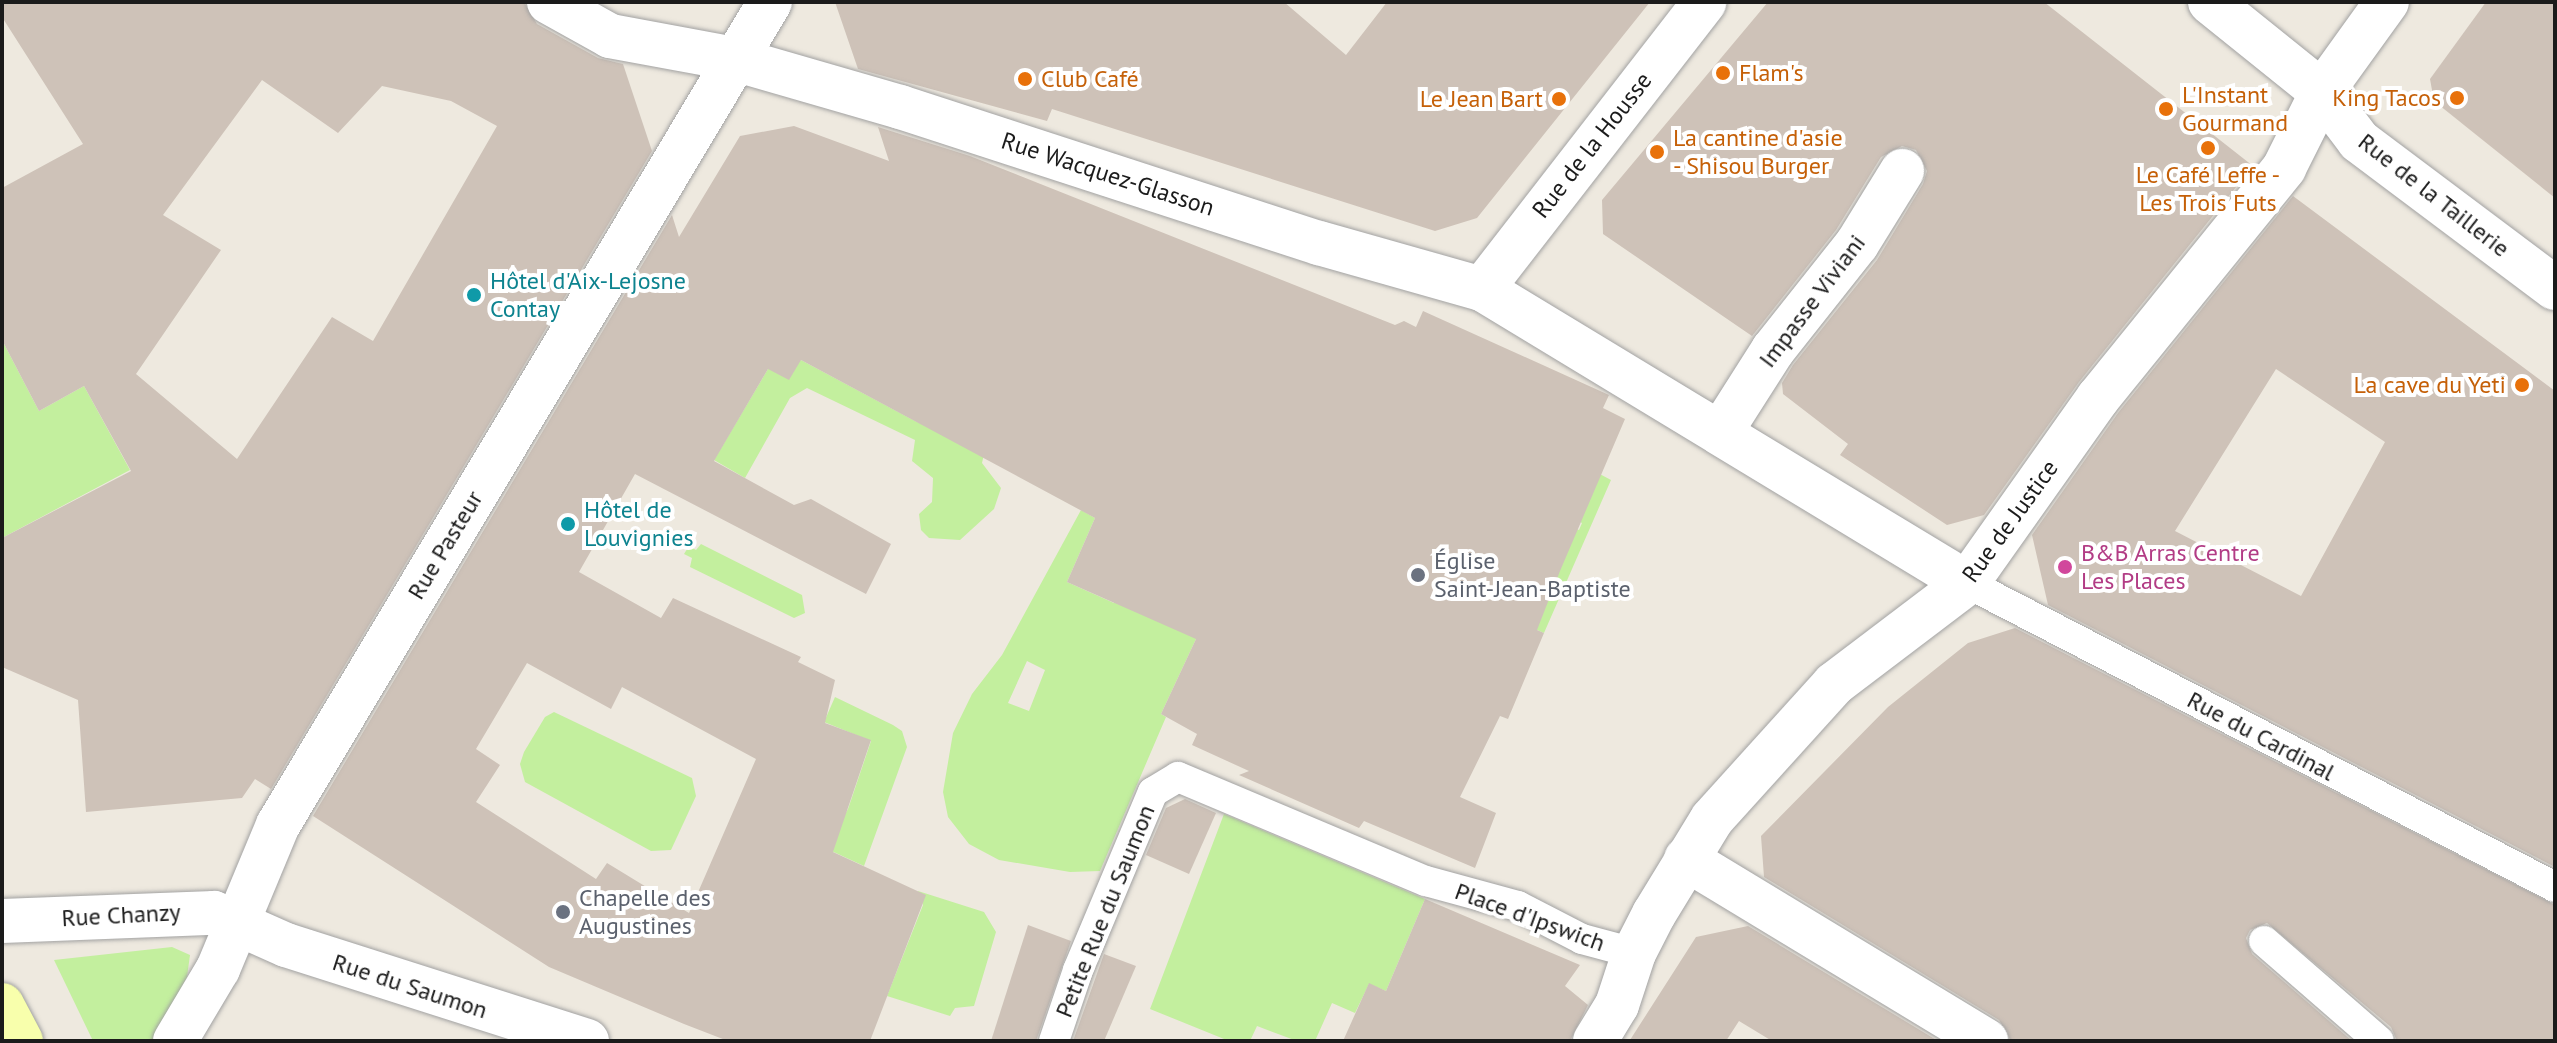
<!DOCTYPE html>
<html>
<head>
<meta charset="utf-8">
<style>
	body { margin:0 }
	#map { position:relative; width:2557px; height:1043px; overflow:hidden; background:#eee9df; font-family:"PT Sans",sans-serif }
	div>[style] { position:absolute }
	.grass>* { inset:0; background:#c3ef9e }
	.building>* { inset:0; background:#cec2b8 }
	.roads { filter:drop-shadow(0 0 2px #a2a2a2) drop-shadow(0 0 2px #a2a2a2) }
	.service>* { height:30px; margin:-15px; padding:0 15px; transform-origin:15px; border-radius:15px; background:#fff }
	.pedestrian>* { height:44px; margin:-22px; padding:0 22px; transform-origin:22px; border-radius:22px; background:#fff }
	.minor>* { height:44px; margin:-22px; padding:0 22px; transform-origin:22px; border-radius:22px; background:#fff }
	.secondary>* { height:44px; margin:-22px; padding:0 22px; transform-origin:22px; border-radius:22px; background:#f8ffac }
	.dots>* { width:22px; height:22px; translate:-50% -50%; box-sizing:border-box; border:4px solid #fff; border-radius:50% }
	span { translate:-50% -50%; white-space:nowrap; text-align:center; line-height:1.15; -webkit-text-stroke:8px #fff; paint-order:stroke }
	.food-label { font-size:24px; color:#c56008 }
	.left { translate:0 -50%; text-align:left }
	.right { translate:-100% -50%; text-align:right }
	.street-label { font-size:24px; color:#1b1b1b }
	.culture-label { font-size:24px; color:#0d838f }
	.hotel-label { font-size:24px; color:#b23c85 }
	.worship-label { font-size:24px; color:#5b616d }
	.frame { position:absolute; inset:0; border:4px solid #1b1b1b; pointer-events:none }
</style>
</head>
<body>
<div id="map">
	<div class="grass">
		<div style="clip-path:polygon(2px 340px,39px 411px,84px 386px,130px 470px,2px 538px)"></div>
		<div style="clip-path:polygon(801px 360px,915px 421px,985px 450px,982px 463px,1001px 488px,994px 509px,960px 540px,929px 538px,921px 530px,919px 514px,932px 502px,933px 478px,912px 461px,915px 440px,807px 388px,790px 398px,745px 478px,714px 460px,768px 369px)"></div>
		<div style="clip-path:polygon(1596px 472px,1611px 480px,1544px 633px,1535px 629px,1568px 526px,1579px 530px,1582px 523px,1572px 518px)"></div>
		<div style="clip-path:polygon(evenodd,1169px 484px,1224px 579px,1161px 714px,1166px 717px,1100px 871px,1070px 872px,999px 860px,969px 844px,948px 817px,943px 792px,953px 733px,972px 694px,1002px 655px,1081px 510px,1095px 518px,1067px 582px,1114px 603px,1169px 484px,1027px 661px,1045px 670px,1029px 711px,1008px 703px,1027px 661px)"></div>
		<div style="clip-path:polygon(701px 544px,802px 595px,805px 613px,794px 618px,690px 567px,692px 558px,684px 554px,689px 546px,696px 550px)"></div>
		<div style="clip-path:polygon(835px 697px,893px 725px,902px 731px,907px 747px,864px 866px,825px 848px,848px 809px,871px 741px,824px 722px)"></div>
		<div style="clip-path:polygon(554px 712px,692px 778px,696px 796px,671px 850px,651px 851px,525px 782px,520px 764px,524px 752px,545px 717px)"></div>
		<div style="clip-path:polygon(1224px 814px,1425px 899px,1386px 991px,1369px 984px,1355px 1013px,1332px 1003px,1315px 1041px,1297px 1041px,1257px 1026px,1250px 1041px,1229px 1041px,1150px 1009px)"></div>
		<div style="clip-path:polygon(918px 891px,984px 912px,996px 932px,974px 1006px,955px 1008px,950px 1016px,887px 996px,923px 905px)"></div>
		<div style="clip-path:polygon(172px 947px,190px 955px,187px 977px,153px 1041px,93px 1041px,54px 960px)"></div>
	</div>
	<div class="building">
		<div style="clip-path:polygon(evenodd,2px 2px,524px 2px,537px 24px,598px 58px,623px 64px,652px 151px,271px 789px,255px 779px,242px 798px,86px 812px,78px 700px,2px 667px,2px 538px,131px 471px,84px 386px,39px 411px,2px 340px,2px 188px,83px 144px,2px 17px,2px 2px,262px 80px,338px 133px,382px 86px,451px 101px,497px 126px,373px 341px,332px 317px,237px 459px,136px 374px,221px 250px,163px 215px,262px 80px)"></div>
		<div style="clip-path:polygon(835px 2px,1284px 2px,1346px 55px,1387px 2px,1650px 2px,1477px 218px,1435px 231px,1052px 109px,1047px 121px,858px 69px)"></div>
		<div style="clip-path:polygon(1768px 2px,2044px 2px,2253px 166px,2079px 382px,1984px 515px,1947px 525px,1840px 455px,1848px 444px,1783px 394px,1782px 383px,1793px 365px,1877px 260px,1923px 184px,1927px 171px,1916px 150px,1902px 146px,1881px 157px,1836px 230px,1752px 336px,1603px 234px,1602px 200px)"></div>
		<div style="clip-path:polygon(2486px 2px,2555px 2px,2555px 198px,2434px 101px,2430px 79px)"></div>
		<div style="clip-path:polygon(evenodd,794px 126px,889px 161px,878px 127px,970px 156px,1395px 325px,1404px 321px,1416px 327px,1423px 311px,1609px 395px,1603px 408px,1625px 419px,1560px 571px,1537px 630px,1544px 633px,1508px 719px,1500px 716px,1460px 797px,1496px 813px,1475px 868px,1364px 821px,1359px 828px,1239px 775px,1249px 771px,1192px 745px,1197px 734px,1161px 714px,1196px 639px,1067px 582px,1095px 518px,801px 360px,789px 380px,768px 369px,714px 461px,794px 505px,811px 499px,891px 544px,866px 594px,635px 474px,579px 572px,661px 618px,673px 598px,801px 657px,798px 662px,835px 680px,825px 723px,871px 740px,833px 852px,926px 895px,870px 1041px,728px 1041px,684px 1024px,549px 967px,313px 816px,672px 215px,679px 237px,740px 136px,794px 126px,527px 663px,611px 709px,622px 687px,756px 759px,689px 913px,607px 863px,596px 879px,476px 802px,500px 765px,476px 749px,527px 663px)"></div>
		<div style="clip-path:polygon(evenodd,2293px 196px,2555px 391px,2555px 867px,2048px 605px,2032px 535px,2118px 413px,2293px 196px,2276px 369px,2385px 442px,2301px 596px,2175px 531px,2276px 369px)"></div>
		<div style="clip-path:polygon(2015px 628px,2555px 905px,2555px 1041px,2397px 1041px,2391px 1027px,2267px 923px,2250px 930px,2246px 938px,2252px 954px,2352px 1041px,2011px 1041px,1999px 1020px,1764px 877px,1761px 836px,1888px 707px,1968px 643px)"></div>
		<div style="clip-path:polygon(1185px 799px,1216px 813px,1189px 874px,1146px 855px,1166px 808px)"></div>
		<div style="clip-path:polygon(1425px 899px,1580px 965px,1565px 986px,1588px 1005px,1570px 1041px,1343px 1041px,1369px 983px,1386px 991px)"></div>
		<div style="clip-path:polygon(1028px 925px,1071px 941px,1036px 1041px,991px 1041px)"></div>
		<div style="clip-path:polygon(1748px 926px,1938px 1041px,1772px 1041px,1739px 1021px,1726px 1041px,1624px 1041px,1630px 1040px,1696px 937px)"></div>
		<div style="clip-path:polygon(1104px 954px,1136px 966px,1104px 1041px,1073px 1041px)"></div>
	</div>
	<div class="roads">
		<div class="service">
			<div style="left:1967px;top:583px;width:662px;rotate:27.34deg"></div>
			<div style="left:2264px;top:941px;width:152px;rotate:41deg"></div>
			<div style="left:1054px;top:1041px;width:75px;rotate:-71.3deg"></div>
			<div style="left:1078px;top:970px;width:193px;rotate:-67.2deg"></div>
			<div style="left:1153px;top:792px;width:29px;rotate:-31deg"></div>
			<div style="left:1178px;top:777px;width:269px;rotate:22.8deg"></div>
			<div style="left:1426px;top:881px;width:95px;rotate:15.2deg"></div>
			<div style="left:1518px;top:906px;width:72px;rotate:27.3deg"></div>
			<div style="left:1582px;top:939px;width:54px;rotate:15.1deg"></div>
		</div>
		<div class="pedestrian">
			<div style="left:549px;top:2px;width:70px;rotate:29.1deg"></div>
			<div style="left:610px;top:36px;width:126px;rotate:10.5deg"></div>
			<div style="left:734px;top:59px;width:173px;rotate:16.1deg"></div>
			<div style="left:900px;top:107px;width:441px;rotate:18deg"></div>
			<div style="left:1319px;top:243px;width:169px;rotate:15.8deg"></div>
			<div style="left:1482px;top:289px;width:567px;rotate:31.22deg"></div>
			<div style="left:1967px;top:583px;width:227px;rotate:-54.7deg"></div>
			<div style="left:2098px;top:398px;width:296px;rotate:-51deg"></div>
			<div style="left:2284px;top:168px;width:85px;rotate:-63.4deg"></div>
			<div style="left:2322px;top:92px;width:111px;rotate:-54.2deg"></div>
			<div style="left:2210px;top:2px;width:144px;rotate:38.8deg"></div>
			<div style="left:2322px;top:92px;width:61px;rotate:52.9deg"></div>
			<div style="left:2359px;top:141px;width:245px;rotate:36.9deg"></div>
			<div style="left:1482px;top:289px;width:363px;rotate:-52.2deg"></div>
			<div style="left:1722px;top:430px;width:95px;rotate:-57.5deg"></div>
			<div style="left:1773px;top:350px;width:135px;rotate:-51.6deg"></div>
			<div style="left:1857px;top:244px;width:86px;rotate:-58.3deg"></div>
		</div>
		<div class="minor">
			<div style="left:1686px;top:859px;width:351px;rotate:31.2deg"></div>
			<div style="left:2px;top:921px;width:212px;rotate:-2.2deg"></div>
			<div style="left:214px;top:913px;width:79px;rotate:24deg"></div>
			<div style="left:286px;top:945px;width:316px;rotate:17.7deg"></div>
			<div style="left:175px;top:1041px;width:84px;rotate:-59.2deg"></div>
			<div style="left:218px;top:969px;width:156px;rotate:-67.4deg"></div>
			<div style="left:278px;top:825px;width:959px;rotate:-59.13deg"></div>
			<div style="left:1595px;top:1041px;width:42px;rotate:-58.6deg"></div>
			<div style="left:1617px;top:1005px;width:55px;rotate:-71.9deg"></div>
			<div style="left:1634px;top:953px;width:44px;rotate:-62.9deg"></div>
			<div style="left:1654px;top:914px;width:111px;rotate:-58.6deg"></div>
			<div style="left:1712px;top:819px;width:182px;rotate:-47.9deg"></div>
			<div style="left:1834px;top:684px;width:167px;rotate:-37.2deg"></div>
		</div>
		<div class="secondary">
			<div style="left:2px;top:1005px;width:41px;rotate:62.2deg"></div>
		</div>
	</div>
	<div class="dots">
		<div style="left:1723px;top:73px;background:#e8710a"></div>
		<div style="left:1025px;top:79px;background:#e8710a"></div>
		<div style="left:2457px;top:98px;background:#e8710a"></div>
		<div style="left:1559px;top:99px;background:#e8710a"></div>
		<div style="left:2166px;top:109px;background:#e8710a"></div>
		<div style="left:2208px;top:148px;background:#e8710a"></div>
		<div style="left:1657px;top:152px;background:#e8710a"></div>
		<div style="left:474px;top:295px;background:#0f9aa8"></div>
		<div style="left:2522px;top:385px;background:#e8710a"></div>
		<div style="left:568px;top:524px;background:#0f9aa8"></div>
		<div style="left:2065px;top:567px;background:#d1479c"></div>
		<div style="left:1418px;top:575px;background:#6b7280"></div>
		<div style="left:563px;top:912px;background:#6b7280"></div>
	</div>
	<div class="food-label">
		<span class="left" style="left:1739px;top:73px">Flam's</span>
		<span class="left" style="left:1041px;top:79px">Club Café</span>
		<span class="left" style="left:2182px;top:109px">L'Instant<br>Gourmand</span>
		<span class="right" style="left:2441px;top:98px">King Tacos</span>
		<span class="right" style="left:1543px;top:99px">Le Jean Bart</span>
		<span class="left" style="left:1673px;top:152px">La cantine d'asie<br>- Shisou Burger</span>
		<span style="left:2208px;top:189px">Le Café Leffe -<br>Les Trois Futs</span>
		<span class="right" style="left:2506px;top:385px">La cave du Yeti</span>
	</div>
	<div class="street-label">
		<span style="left:1592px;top:145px;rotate:-52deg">Rue de la Housse</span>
		<span style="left:1108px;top:174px;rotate:18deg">Rue Wacquez-Glasson</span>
		<span style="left:2434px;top:195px;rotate:38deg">Rue de la Taillerie</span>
		<span style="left:1812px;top:301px;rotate:-53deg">Impasse Viviani</span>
		<span style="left:2010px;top:521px;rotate:-54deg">Rue de Justice</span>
		<span style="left:445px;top:545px;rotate:-59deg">Rue Pasteur</span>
		<span style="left:2261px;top:736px;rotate:28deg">Rue du Cardinal</span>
		<span style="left:1105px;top:911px;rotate:-68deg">Petite Rue du Saumon</span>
		<span style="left:121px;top:915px;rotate:-3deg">Rue Chanzy</span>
		<span style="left:1530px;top:917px;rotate:20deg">Place d'Ipswich</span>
		<span style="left:410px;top:986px;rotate:18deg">Rue du Saumon</span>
	</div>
	<div class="culture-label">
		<span class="left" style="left:490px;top:295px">Hôtel d'Aix-Lejosne<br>Contay</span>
		<span class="left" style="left:584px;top:524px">Hôtel de<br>Louvignies</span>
	</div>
	<div class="hotel-label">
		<span class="left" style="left:2081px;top:567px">B&amp;B Arras Centre<br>Les Places</span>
	</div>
	<div class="worship-label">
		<span class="left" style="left:1434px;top:575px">Église<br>Saint-Jean-Baptiste</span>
		<span class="left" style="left:579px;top:912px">Chapelle des<br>Augustines</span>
	</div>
	<div class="frame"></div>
</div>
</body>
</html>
